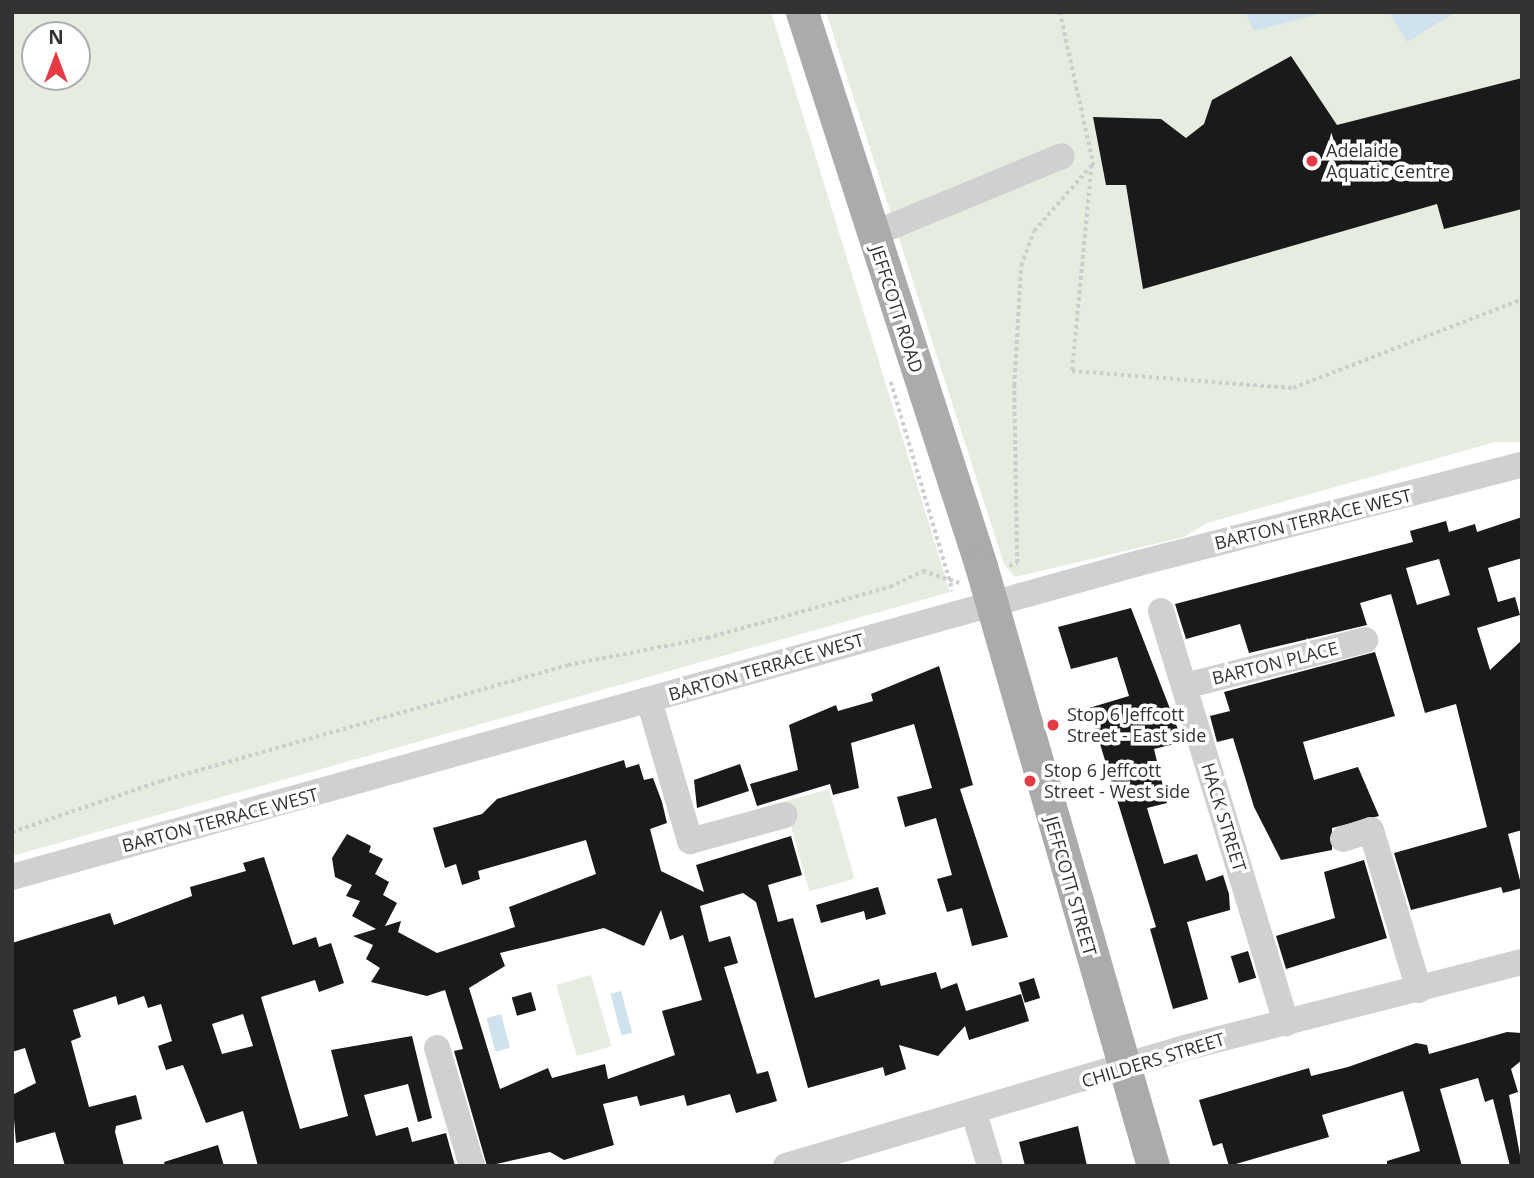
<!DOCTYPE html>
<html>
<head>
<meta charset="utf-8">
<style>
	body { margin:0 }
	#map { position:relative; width:1534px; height:1178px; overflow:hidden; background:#fff; font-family:"Open Sans",sans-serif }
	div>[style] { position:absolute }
	.green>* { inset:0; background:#e6ecdf; transform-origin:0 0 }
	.water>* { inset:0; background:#cfe2ee; transform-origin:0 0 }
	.building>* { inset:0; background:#1a1a1a; transform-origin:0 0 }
	.path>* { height:3.5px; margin-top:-1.75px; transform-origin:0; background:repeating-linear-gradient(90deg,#cdcdcd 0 3.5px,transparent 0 7px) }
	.minor>* { height:26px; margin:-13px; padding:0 13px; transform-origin:13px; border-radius:13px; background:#d0d0d0 }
	.major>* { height:33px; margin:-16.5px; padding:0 16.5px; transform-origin:16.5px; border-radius:16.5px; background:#ababab }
	.dots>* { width:19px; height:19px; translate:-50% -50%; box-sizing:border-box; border:4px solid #fff; border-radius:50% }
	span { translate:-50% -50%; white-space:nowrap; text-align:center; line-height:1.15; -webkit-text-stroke:7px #fff; paint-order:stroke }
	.poi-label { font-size:18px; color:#333 }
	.left { translate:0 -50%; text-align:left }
	.street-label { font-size:18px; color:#333 }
	.frame { position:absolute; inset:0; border:14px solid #333; pointer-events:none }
	.north { position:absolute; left:21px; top:21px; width:70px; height:70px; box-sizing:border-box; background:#fff; border:2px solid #adadad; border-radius:50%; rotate:0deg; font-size:19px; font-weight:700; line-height:28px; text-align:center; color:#333 }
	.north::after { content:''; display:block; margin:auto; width:24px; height:32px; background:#e63946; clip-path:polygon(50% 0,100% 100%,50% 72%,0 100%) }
</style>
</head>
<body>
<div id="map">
	<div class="green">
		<div style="clip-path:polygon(evenodd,12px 12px,771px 12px,950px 592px,12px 856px,12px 12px,77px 35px,77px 77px,35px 77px,35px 35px,77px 35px)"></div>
		<div style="clip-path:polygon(826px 12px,1522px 12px,1522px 442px,1495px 442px,1207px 523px,1184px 537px,1015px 577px,1004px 564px)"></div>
		<div style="left:829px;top:789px;width:93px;height:47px;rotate:74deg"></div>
		<div style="left:591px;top:975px;width:74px;height:36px;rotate:74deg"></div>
	</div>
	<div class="water">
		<div style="clip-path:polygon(1251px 12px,1327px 12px,1254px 31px,1246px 15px)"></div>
		<div style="clip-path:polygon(1389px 12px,1456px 12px,1407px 42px)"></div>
		<div style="left:621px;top:991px;width:43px;height:11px;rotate:75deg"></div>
		<div style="left:501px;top:1014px;width:35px;height:15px;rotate:75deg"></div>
	</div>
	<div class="building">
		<div style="clip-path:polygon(1291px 56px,1337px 125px,1522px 78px,1522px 209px,1444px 229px,1437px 204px,1143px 289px,1126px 185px,1106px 185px,1093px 117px,1161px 119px,1186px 138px,1204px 124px,1212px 100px)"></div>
		<div style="clip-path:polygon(evenodd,1522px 517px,1522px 558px,1488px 568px,1498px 602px,1515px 597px,1520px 615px,1477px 628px,1490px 670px,1522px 640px,1522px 830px,1508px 834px,1522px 888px,1503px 893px,1501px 887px,1411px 910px,1394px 853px,1487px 827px,1456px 704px,1425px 713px,1391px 594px,1360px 603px,1367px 625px,1249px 653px,1240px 624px,1186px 639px,1175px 604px,1413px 542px,1410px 531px,1446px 521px,1449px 532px,1475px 524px,1477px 532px,1522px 517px,1439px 559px,1450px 595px,1417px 605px,1406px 568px,1439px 559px)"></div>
		<div style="clip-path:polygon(1131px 608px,1179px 732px,1171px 735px,1174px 744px,1154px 749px,1167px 803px,1147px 808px,1164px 864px,1197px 854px,1206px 881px,1223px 875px,1229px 894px,1230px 910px,1187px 922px,1208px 999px,1173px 1009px,1150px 929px,1156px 927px,1089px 708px,1129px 696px,1117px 657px,1071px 669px,1058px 627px)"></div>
		<div style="clip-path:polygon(1375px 652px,1395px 716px,1303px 742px,1314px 780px,1358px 767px,1379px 816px,1332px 828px,1332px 850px,1281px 860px,1254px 807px,1233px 738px,1217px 742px,1210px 716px,1230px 711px,1224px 692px)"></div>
		<div style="clip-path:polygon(939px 666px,973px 785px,960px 789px,1008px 937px,972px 946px,962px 908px,947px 912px,937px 879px,952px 875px,936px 818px,905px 827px,897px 797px,932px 788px,914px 724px,851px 743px,859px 788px,833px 795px,830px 784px,757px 806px,750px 784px,798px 770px,789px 725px,836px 705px,838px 711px,873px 701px,871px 694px)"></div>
		<div style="clip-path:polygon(evenodd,624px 760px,626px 768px,639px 764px,644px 780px,653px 778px,662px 802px,667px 823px,650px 829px,661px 871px,704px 892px,696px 865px,791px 836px,802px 875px,768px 885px,778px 922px,793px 918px,815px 998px,879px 979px,881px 986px,936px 972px,941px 989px,957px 983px,966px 1011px,1021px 994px,1029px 1021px,969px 1040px,965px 1026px,938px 1056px,899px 1045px,906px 1069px,885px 1076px,883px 1067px,808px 1088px,756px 902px,743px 893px,700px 906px,709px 942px,730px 936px,738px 963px,724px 967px,757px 1074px,768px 1071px,777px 1101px,736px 1113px,730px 1094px,687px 1106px,684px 1095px,640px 1106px,637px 1096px,603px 1104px,614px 1145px,564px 1160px,550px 1152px,487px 1166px,454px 1051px,463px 1049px,445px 990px,427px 996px,371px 982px,380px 968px,366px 959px,373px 945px,353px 936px,376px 929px,352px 916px,360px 901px,346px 896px,352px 885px,335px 877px,332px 858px,347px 834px,371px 846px,369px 852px,383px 859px,375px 874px,389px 882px,383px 895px,397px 903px,385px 926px,401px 921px,398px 932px,437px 953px,515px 927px,509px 907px,596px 874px,586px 840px,478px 871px,480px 879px,462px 885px,456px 864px,445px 868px,433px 828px,482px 814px,497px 799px,624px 760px,661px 910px,670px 940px,683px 935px,702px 1000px,662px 1011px,675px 1055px,608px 1079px,605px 1064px,552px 1078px,548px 1068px,500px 1089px,469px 988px,505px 966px,500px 953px,604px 928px,644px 946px,661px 910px)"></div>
		<div style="clip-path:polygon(740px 764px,749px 791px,697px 808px,694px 780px)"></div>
		<div style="clip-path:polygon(evenodd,264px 857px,293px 945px,316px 937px,319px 947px,331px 943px,344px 983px,319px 992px,315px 980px,261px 997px,300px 1129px,348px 1116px,331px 1050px,412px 1036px,432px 1118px,418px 1122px,408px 1084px,364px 1095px,376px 1136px,408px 1127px,412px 1142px,446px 1133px,455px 1166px,258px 1166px,243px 1111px,206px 1123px,183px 1065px,166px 1070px,158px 1046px,172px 1041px,161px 1004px,148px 1008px,144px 996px,118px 1005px,116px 996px,73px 1010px,81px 1037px,71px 1041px,89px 1107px,136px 1095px,142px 1119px,116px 1126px,115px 1132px,124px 1166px,65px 1166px,55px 1132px,16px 1143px,12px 1095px,36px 1083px,25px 1048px,12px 1052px,12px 943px,110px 913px,114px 925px,192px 896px,190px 887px,246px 871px,243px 863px,264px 857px,243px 1014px,253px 1046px,222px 1054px,212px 1024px,243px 1014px)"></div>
		<div style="clip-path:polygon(1364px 860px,1387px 938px,1286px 969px,1276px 936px,1335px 918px,1324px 872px)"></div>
		<div style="clip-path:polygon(878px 887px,886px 914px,866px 920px,864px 911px,821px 923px,816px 905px)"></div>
		<div style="left:1248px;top:951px;width:28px;height:18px;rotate:73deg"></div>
		<div style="left:1034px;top:978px;width:21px;height:16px;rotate:73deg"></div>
		<div style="left:531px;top:992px;width:19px;height:20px;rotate:74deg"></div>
		<div style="clip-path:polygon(1507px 1032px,1522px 1033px,1522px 1060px,1511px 1069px,1518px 1092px,1509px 1095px,1522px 1166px,1510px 1166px,1493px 1099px,1485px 1102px,1478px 1078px,1440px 1089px,1462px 1166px,1387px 1166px,1387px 1161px,1420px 1151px,1403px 1091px,1322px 1115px,1329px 1137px,1229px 1166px,1222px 1143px,1213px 1146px,1199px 1100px,1309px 1068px,1311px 1076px,1348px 1067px,1416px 1043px,1427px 1045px,1429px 1054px)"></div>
		<div style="clip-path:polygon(1078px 1126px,1087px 1166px,1025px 1166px,1019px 1142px)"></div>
		<div style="clip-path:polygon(218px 1145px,224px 1166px,165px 1166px,164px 1162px)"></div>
	</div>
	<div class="path">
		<div style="left:1060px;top:12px;width:159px;rotate:77.6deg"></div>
		<div style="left:891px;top:382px;width:218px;rotate:73.5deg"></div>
		<div style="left:1009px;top:566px;width:9px;rotate:-21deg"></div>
		<div style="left:1017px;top:563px;width:177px;rotate:-91deg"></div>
		<div style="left:1014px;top:386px;width:120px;rotate:-86.7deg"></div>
		<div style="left:1021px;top:266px;width:37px;rotate:-70deg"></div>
		<div style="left:1034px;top:231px;width:88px;rotate:-48.7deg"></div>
		<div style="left:1092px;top:165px;width:207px;rotate:95.5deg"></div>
		<div style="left:1072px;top:371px;width:222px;rotate:4.4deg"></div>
		<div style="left:1293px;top:388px;width:246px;rotate:-21.2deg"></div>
		<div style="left:12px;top:832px;width:157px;rotate:-18.9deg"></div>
		<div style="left:161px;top:781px;width:423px;rotate:-15.9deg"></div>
		<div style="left:568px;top:665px;width:142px;rotate:-11deg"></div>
		<div style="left:707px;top:638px;width:190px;rotate:-15.6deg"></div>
		<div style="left:890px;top:587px;width:37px;rotate:-26deg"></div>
		<div style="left:923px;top:571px;width:38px;rotate:18deg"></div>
	</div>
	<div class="minor">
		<div style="left:873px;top:234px;width:204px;rotate:-22.4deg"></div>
		<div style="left:1161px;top:611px;width:431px;rotate:73.1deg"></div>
		<div style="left:1185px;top:686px;width:186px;rotate:-14.3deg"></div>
		<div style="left:649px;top:700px;width:147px;rotate:73.8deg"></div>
		<div style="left:690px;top:841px;width:98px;rotate:-15.3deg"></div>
		<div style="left:1343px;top:839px;width:29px;rotate:-18deg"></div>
		<div style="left:1371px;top:830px;width:167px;rotate:73.3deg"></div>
		<div style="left:12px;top:877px;width:1170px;rotate:-15.57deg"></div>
		<div style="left:1139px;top:563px;width:395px;rotate:-14.4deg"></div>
		<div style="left:437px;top:1048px;width:123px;rotate:73.5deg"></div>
		<div style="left:974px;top:1113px;width:55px;rotate:73.2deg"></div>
		<div style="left:786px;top:1166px;width:415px;rotate:-16.5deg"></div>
		<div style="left:1184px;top:1048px;width:349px;rotate:-14.3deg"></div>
	</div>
	<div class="major">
		<div style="left:802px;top:12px;width:582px;rotate:72.09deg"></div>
		<div style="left:981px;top:566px;width:624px;rotate:74deg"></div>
	</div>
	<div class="dots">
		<div style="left:1312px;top:161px;background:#e63946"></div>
		<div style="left:1053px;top:725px;background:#e63946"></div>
		<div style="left:1030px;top:781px;background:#e63946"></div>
	</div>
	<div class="poi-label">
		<span class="left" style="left:1326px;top:161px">Adelaide<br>Aquatic Centre</span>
		<span class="left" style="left:1067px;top:725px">Stop 6 Jeffcott<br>Street - East side</span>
		<span class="left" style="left:1044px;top:781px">Stop 6 Jeffcott<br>Street - West side</span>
	</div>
	<div class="street-label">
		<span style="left:897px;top:309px;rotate:72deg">JEFFCOTT ROAD</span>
		<span style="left:1313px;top:519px;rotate:-14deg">BARTON TERRACE WEST</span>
		<span style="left:1275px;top:663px;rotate:-14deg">BARTON PLACE</span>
		<span style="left:766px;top:667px;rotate:-16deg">BARTON TERRACE WEST</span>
		<span style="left:1224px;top:817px;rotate:73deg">HACK STREET</span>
		<span style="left:220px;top:820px;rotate:-15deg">BARTON TERRACE WEST</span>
		<span style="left:1071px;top:886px;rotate:74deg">JEFFCOTT STREET</span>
		<span style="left:1153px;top:1060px;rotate:-17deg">CHILDERS STREET</span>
	</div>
	<div class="frame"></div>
	<div class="north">N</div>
</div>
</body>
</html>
